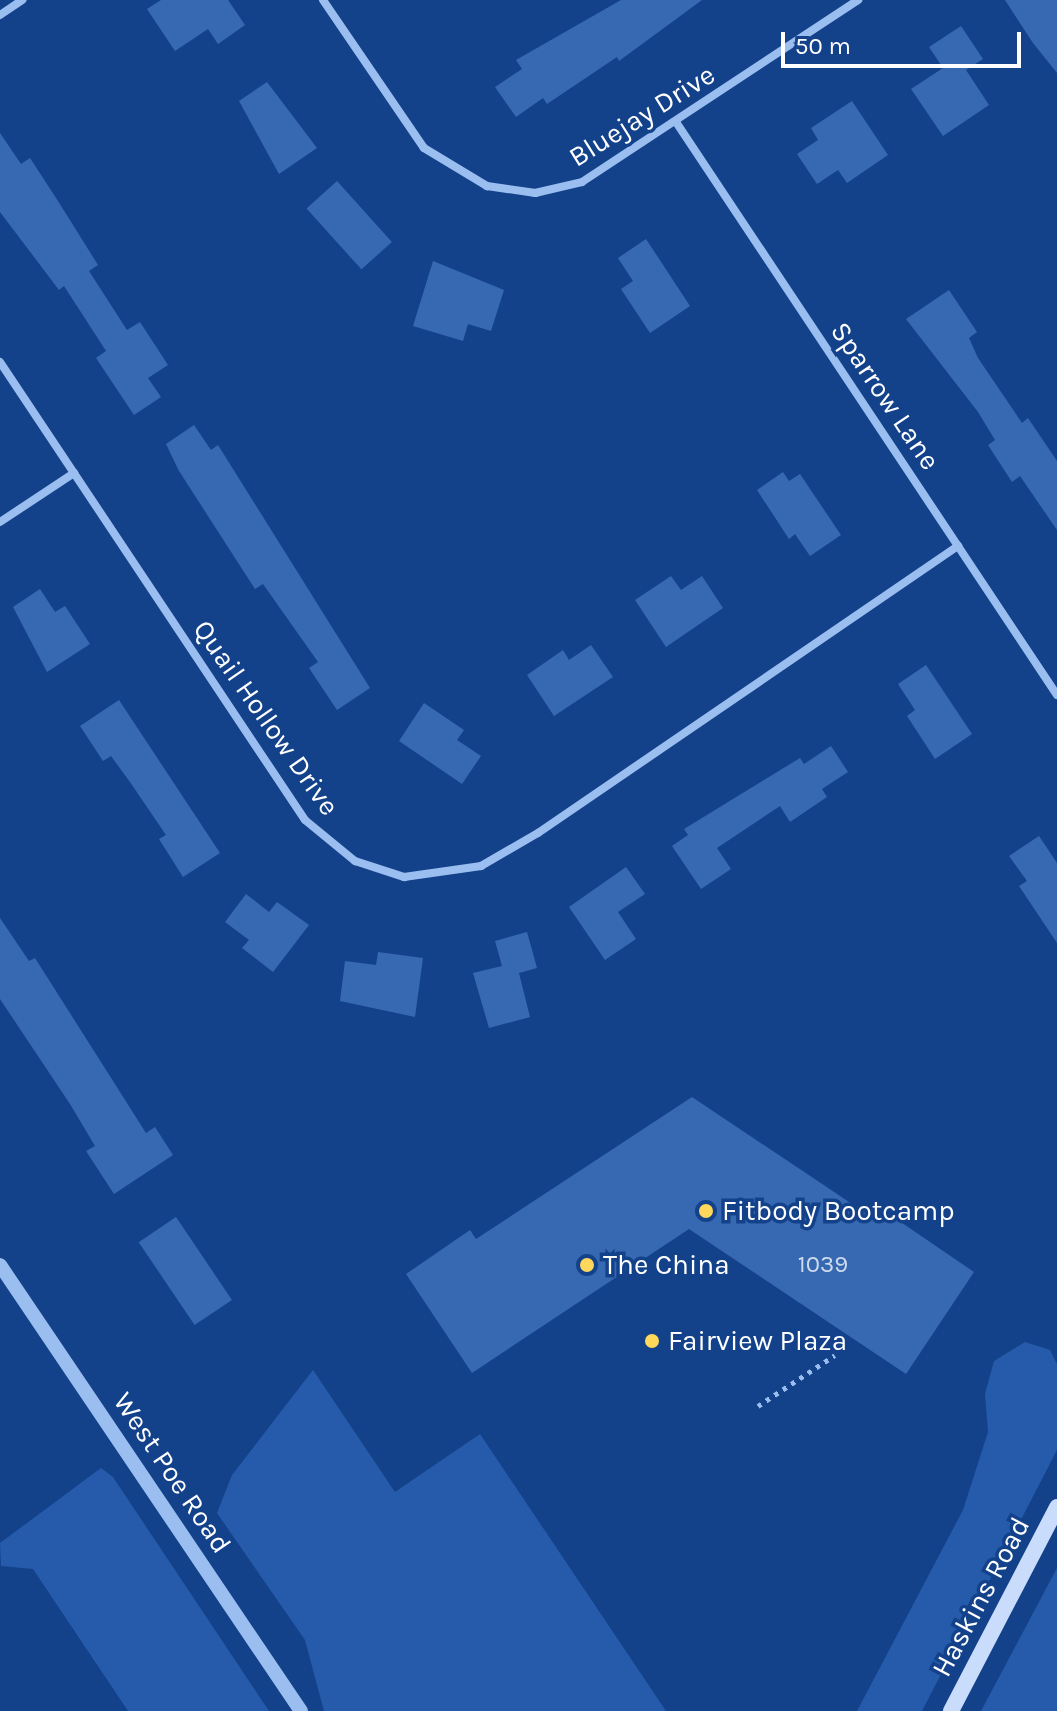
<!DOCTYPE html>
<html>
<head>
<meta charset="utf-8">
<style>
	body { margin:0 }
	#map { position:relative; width:1057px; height:1711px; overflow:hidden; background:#13428b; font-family:Karla,sans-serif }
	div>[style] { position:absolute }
	.green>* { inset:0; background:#255baa }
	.building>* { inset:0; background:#3769b2; transform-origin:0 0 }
	.path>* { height:5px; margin-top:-2.5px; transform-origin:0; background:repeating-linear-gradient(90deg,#9bbef0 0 4px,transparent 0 10px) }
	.minor>* { height:8px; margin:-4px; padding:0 4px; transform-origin:4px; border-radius:4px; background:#9bbef0 }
	.tertiary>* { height:14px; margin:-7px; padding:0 7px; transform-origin:7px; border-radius:7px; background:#9bbef0 }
	.secondary>* { height:16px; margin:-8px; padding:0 8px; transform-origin:8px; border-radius:8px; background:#c9dcfb }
	.dots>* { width:22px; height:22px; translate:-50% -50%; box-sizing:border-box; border:4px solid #13428b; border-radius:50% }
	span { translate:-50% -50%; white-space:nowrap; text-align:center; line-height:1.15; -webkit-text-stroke:7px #13428b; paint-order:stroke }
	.number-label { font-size:24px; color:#cddaec }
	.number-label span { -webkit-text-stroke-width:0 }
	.street-label { font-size:28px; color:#fff }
	.poi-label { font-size:28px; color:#fff }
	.left { translate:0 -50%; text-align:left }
	.scale { position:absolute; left:781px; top:32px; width:240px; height:36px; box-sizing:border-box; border:4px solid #fff; border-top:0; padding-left:10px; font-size:24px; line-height:28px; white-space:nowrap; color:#fff; -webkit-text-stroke:6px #13428b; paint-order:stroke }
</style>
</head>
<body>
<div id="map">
	<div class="green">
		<div style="clip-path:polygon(1025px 1342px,1050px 1350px,1057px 1364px,1057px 1450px,922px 1711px,857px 1711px,963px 1510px,988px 1432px,985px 1394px,994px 1361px)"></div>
		<div style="clip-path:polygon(313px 1370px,395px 1492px,480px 1434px,666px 1711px,324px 1711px,305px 1640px,217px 1513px,232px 1475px)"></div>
		<div style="clip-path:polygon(101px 1468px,113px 1477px,269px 1711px,128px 1711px,33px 1569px,1px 1566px,0 1543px)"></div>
		<div style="clip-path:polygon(1057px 1568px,1057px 1711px,981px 1711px)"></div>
	</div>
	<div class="building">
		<div style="clip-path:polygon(161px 0,228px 0,245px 25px,218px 44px,208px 29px,175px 51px,147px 9px)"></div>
		<div style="clip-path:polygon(621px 0,702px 0,619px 61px,617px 57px,547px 104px,543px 98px,516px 117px,495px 87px,522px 69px,516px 60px)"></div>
		<div style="clip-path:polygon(1005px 0,1057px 0,1057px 73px,1033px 43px)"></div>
		<div style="clip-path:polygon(961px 26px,983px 59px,966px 70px,989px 105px,943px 136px,911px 89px,943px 68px,929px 47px)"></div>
		<div style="clip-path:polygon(267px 82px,317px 148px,279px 174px,239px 101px)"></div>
		<div style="clip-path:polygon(852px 101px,888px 155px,847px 183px,838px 170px,817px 184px,797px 154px,818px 140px,811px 128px)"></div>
		<div style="clip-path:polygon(0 133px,21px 164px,30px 158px,58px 201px,98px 265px,89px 271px,127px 330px,140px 322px,168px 365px,148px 378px,161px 397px,134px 415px,96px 358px,106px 351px,64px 286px,59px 290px,0 212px)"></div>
		<div style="left:337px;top:181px;width:82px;height:41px;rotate:48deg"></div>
		<div style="clip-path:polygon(646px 239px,690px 306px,650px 333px,621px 289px,633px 281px,618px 258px)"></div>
		<div style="clip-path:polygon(433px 261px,504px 290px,491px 331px,468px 324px,463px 341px,413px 326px)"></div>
		<div style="clip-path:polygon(949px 290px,977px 332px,969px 338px,978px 358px,1022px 423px,1028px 418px,1057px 461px,1057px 530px,1020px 476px,1012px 482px,988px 445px,995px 440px,978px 412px,906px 319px)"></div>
		<div style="clip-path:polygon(194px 425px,211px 450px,218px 445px,370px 688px,337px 710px,309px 668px,318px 662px,263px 584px,255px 589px,179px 471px,166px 444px)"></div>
		<div style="clip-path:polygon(783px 472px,789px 481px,800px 474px,841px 535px,810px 556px,795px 534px,789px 539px,757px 490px)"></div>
		<div style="clip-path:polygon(671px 576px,681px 590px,702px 576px,723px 608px,666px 647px,635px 600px)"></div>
		<div style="clip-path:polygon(40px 589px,55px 612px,65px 606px,90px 644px,47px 672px,13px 607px)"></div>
		<div style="clip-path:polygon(591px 645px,613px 677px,554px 716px,527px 675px,563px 650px,569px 660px)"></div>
		<div style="clip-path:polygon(926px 665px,972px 734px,935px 759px,907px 716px,915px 710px,898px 684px)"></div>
		<div style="clip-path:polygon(119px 700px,220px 853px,183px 877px,159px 839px,166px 835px,130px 782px,111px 756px,103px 761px,80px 726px)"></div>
		<div style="clip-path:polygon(424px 703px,464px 730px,457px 740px,481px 756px,462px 784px,399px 741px)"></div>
		<div style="clip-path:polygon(831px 746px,848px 772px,822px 789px,827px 797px,790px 822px,780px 806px,717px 848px,731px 869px,701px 889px,672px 846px,688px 835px,684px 829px,800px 758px,804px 764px)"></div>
		<div style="clip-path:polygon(1039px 836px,1057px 863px,1057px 943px,1019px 886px,1027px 881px,1009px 856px)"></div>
		<div style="clip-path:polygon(626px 867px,645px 894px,618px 912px,636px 939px,605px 960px,569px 907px)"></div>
		<div style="clip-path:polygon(246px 894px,269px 912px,277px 902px,309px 925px,273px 972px,242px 948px,249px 940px,225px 922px)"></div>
		<div style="clip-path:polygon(0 918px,29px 961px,35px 958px,146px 1133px,155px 1127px,173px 1155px,114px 1194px,86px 1151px,95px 1146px,70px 1104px,0 999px)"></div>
		<div style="clip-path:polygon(527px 932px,537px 968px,519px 973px,530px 1017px,489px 1028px,473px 973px,502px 966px,495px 941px)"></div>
		<div style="clip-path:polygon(378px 952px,423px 958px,415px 1017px,340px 1001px,345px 961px,376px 965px)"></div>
		<div style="clip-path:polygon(692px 1097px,879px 1222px,886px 1212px,974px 1272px,906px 1374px,689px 1229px,472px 1373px,406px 1274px,470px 1230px,476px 1239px)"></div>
		<div style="left:176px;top:1217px;width:100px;height:45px;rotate:56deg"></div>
	</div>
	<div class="path">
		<div style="left:758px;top:1406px;width:92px;rotate:-33.5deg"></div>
	</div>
	<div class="minor">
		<div style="left:323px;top:0;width:179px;rotate:55.7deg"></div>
		<div style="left:424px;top:148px;width:74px;rotate:31.1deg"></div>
		<div style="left:487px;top:186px;width:49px;rotate:8.3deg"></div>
		<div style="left:535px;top:193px;width:48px;rotate:-13.2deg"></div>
		<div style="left:582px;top:182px;width:331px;rotate:-33.4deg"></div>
		<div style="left:0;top:15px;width:27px;rotate:-34deg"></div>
		<div style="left:676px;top:122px;width:688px;rotate:56.38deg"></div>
		<div style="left:0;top:362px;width:550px;rotate:56.34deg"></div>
		<div style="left:305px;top:820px;width:65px;rotate:39.4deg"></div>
		<div style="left:355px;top:861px;width:52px;rotate:18.1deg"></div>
		<div style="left:404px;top:877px;width:78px;rotate:-8.1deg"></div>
		<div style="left:481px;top:866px;width:66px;rotate:-30.1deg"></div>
		<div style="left:538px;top:833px;width:509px;rotate:-34.35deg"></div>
		<div style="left:0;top:522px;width:89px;rotate:-33.5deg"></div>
	</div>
	<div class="tertiary">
		<div style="left:0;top:1265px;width:538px;rotate:55.99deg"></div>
	</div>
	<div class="secondary">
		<div style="left:951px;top:1711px;width:230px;rotate:-62.5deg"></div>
	</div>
	<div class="dots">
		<div style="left:706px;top:1211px;background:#ffd75a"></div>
		<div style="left:587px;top:1265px;background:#ffd75a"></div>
		<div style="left:652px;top:1341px;background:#ffd75a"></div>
	</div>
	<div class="number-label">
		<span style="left:823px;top:1265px">1039</span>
	</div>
	<div class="street-label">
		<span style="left:642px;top:116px;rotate:-32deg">Bluejay Drive</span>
		<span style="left:885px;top:396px;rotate:56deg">Sparrow Lane</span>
		<span style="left:266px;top:718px;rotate:55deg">Quail Hollow Drive</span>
		<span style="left:172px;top:1473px;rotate:56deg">West Poe Road</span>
		<span style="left:981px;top:1597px;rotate:-62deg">Haskins Road</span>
	</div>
	<div class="poi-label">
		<span class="left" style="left:722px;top:1211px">Fitbody Bootcamp</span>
		<span class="left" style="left:603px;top:1265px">The China</span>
		<span class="left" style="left:668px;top:1341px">Fairview Plaza</span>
	</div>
	<div class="scale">50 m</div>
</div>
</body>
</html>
